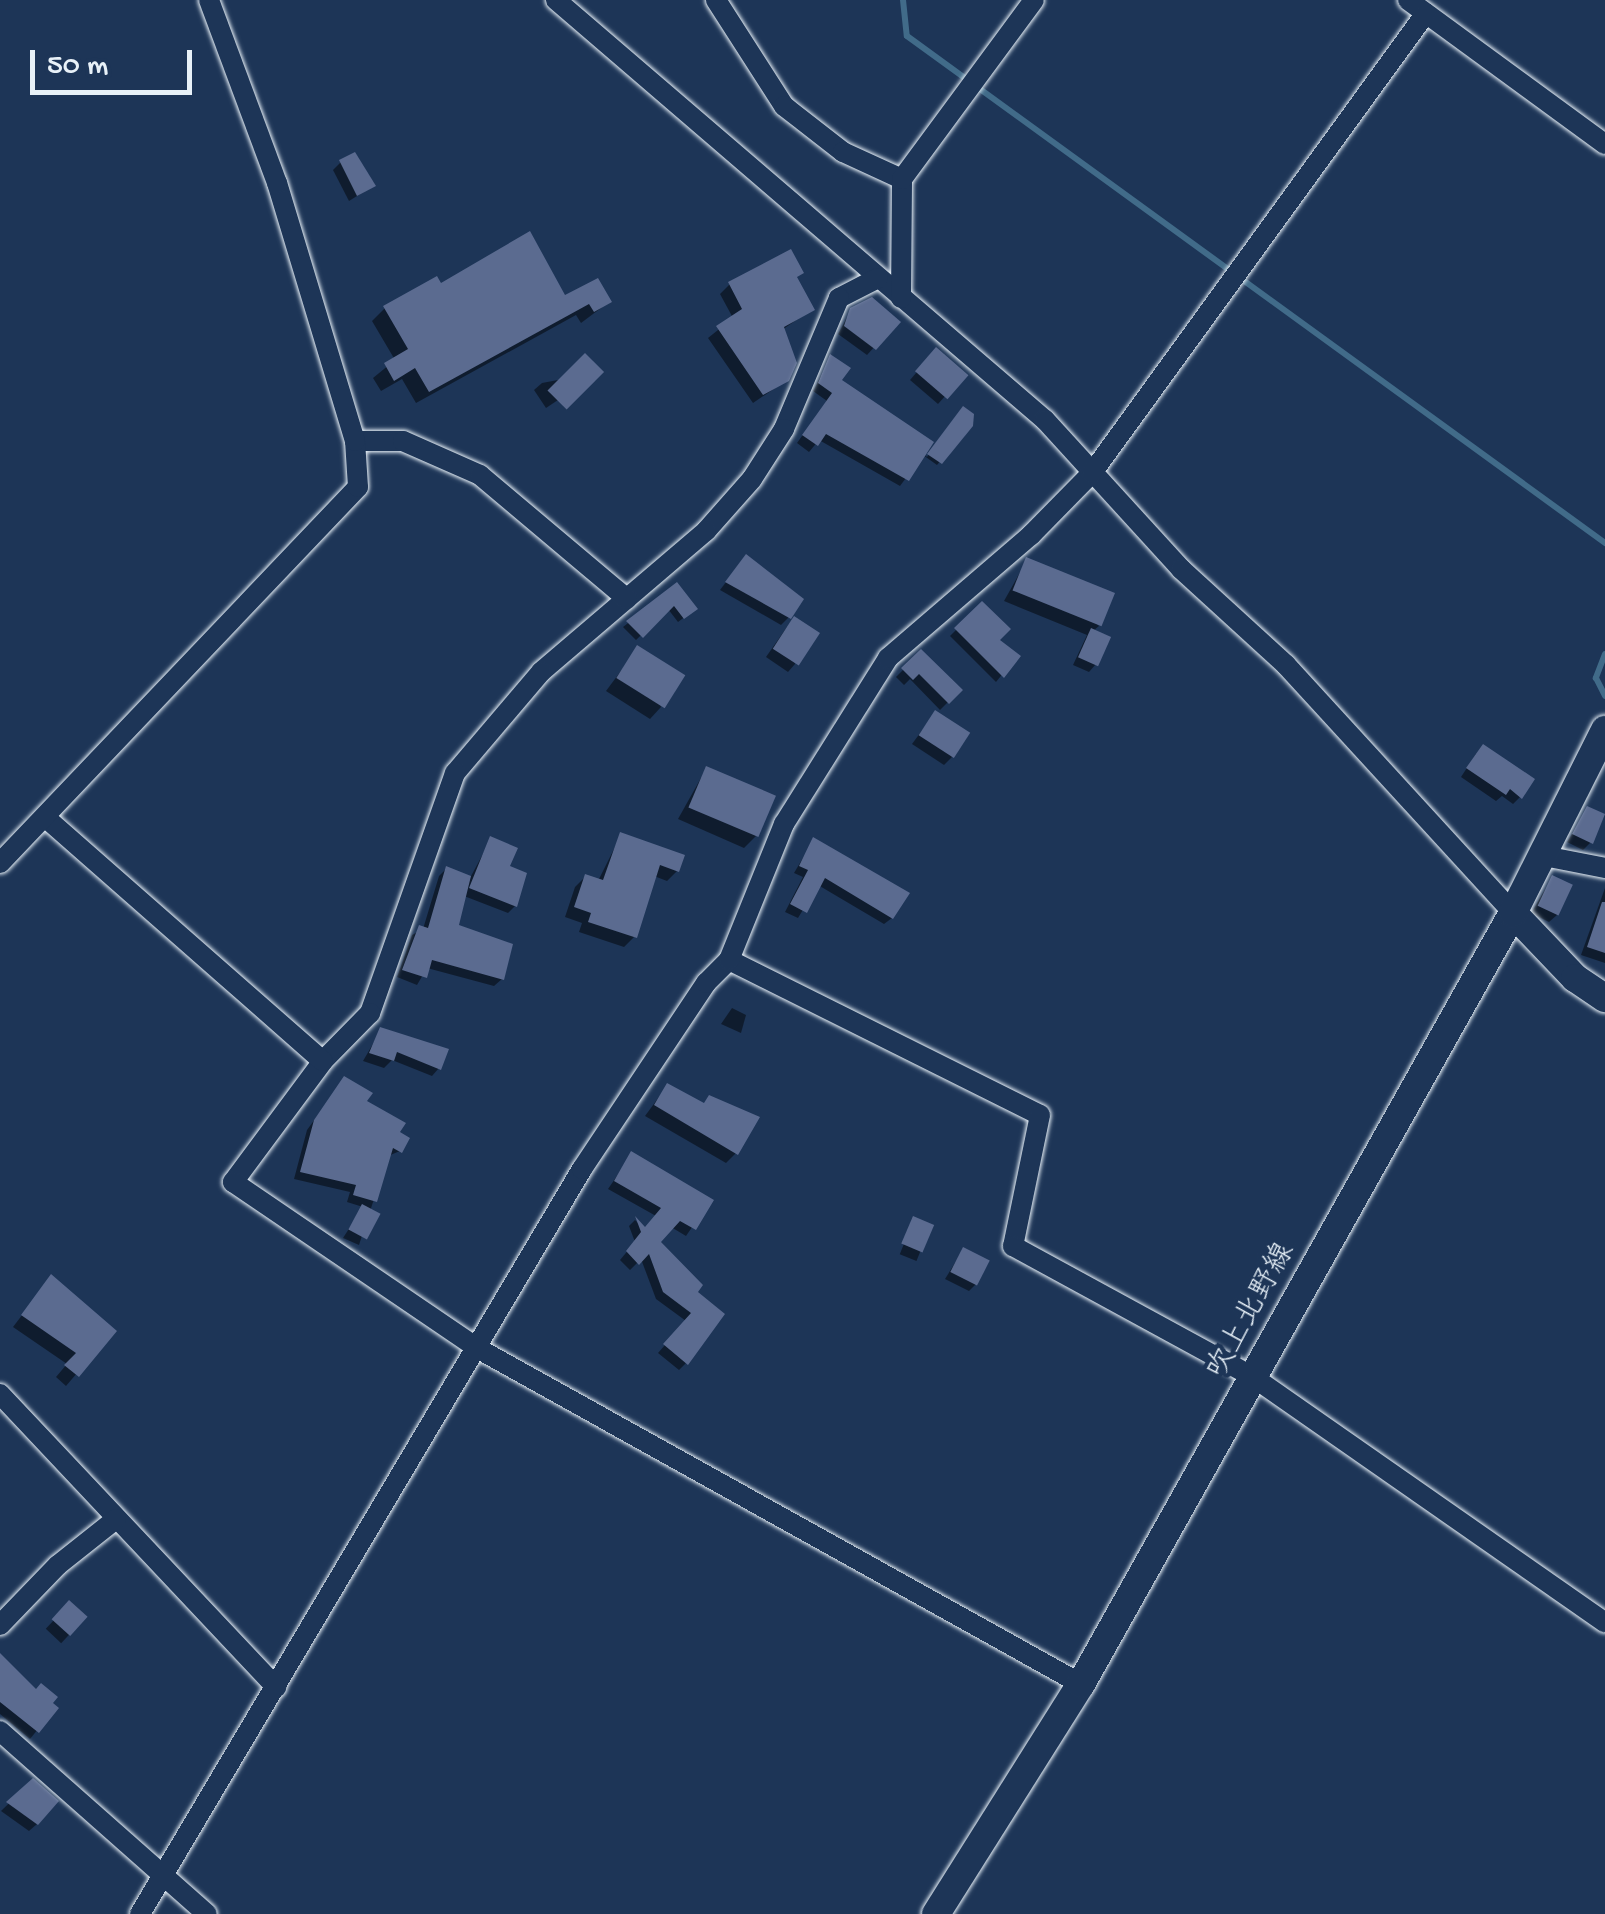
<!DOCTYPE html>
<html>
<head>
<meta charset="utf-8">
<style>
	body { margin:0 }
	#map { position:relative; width:1605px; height:1914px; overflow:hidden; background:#1d3557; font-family:"Gochi Hand","Klee One",sans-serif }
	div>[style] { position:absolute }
	.shadow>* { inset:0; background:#0007; transform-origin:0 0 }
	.stream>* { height:6px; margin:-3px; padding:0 3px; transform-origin:3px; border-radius:3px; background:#416b89 }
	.building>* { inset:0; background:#5b6b90; transform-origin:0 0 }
	.roads { filter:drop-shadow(0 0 2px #e8f1f8) drop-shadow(0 0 2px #e8f1f8) }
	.street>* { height:20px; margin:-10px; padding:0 10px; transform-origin:10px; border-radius:10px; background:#1d3557 }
	.secondary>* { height:28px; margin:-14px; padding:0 14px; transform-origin:14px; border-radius:14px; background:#1d3557 }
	span { translate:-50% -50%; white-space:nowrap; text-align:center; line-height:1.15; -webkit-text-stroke:9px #1d3557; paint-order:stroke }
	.street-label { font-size:30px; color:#e8f1f8 }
	.scale { position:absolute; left:30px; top:50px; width:162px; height:45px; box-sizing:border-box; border:5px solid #e8f1f8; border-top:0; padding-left:12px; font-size:30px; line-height:35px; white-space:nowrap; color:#e8f1f8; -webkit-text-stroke:8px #1d3557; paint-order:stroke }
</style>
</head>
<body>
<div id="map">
	<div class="shadow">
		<div style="clip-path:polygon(341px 162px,373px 186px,349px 201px,333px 170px)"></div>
		<div style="clip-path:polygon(795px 279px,812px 309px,782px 330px,787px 380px,753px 403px,708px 338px,733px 318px,720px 294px,730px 284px)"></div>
		<div style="clip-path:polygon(440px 286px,564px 299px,609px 302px,581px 323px,576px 315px,416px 403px,402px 379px,381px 391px,373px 378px,395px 360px,372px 321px,385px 308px)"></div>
		<div style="clip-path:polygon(851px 310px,897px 322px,867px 355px,838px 334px)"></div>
		<div style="clip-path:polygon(831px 357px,839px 381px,927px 457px,960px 412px,971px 425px,937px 465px,923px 455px,900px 486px,819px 440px,809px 452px,797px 443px,827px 401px,813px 391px)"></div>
		<div style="clip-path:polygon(929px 358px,964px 375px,938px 404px,910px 380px)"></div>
		<div style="clip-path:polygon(600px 372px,546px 408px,534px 390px,542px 383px)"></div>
		<div style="clip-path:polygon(1027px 560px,1099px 626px,1093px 631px,1096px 664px,1089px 672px,1073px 665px,1087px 635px,1004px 601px)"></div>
		<div style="clip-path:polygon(739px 565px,789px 617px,781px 625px,720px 590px)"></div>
		<div style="clip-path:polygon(677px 585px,690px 613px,678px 622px,668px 609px,636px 640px,623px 627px)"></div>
		<div style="clip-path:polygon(982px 604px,996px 641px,1017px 656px,996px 682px,950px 636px)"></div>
		<div style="clip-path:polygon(787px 627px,795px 664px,788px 672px,766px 657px)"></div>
		<div style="clip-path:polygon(638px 648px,661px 707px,650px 719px,606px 691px)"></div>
		<div style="clip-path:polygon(921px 652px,959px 691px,940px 710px,910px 679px,904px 685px,896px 677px)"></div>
		<div style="clip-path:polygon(935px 713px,952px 757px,944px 765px,912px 744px)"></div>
		<div style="clip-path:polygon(1476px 754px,1520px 797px,1513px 804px,1502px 796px,1496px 801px,1461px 777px)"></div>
		<div style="clip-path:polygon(706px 769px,756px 836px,744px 848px,678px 819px)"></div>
		<div style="clip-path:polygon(1587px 809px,1591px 842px,1583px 850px,1567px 842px)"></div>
		<div style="clip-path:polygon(621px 835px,677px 871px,667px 881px,654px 876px,634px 937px,624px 947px,579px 932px,582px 923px,565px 917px,575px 887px,585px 877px,598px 881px)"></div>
		<div style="clip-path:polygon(491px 839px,515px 906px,508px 913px,464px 896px,456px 927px,502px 979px,494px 986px,427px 968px,417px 985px,397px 977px,412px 935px,423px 929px,439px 876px,446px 869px,470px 878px)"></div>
		<div style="clip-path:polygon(813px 841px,892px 918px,884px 924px,818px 885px,798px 918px,785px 912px,803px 877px,794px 873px)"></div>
		<div style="clip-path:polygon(1552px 878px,1557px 915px,1549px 922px,1531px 913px)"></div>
		<div style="clip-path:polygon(1605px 888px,1605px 963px,1581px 955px)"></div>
		<div style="clip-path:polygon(732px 1008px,746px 1015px,741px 1033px,721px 1024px)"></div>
		<div style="clip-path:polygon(381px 1030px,446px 1050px,439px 1068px,432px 1076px,392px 1060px,384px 1068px,363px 1061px)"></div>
		<div style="clip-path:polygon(344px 1079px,396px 1133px,400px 1151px,388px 1156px,359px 1245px,343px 1238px,363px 1207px,347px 1202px,350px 1192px,294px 1179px,307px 1130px)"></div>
		<div style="clip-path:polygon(667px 1086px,703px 1105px,736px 1153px,726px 1163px,645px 1116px)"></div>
		<div style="clip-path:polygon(632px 1154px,710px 1201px,686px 1236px,671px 1227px,657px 1242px,694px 1292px,686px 1363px,679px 1370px,658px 1353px,686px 1321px,656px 1299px,641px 1259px,630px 1270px,620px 1260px,635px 1242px,629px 1226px,635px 1220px,645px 1230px,656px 1216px,608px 1189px)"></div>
		<div style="left:914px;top:1219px;width:18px;height:38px;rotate:22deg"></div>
		<div style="clip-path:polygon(963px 1250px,976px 1284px,969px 1291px,945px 1279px)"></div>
		<div style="clip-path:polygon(51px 1277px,113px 1331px,66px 1386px,56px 1377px,67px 1364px,13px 1327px)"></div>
		<div style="left:69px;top:1604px;width:21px;height:34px;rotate:43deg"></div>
		<div style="clip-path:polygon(0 1656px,55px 1708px,30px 1739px,0 1714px)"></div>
		<div style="clip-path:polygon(32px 1781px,37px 1824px,29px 1831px,1px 1811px)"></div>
	</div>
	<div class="stream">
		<div style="left:903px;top:0;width:36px;rotate:84deg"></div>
		<div style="left:907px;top:36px;width:863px;rotate:35.99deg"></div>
		<div style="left:1605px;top:654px;width:26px;rotate:111deg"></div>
		<div style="left:1596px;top:678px;width:20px;rotate:63deg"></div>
	</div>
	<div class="building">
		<div style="clip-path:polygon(355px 152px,376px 186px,357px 196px,339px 160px)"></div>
		<div style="clip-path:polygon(530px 231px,565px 295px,598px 278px,612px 302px,594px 312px,589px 304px,429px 392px,415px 368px,394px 381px,384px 363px,408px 349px,383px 306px,437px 276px,441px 283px)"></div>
		<div style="clip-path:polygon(791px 249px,804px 273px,797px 277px,815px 310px,784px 327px,797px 363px,789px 381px,763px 395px,716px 326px,742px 309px,728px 282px)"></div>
		<div style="clip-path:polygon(872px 297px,901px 322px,876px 350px,844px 326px,850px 308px)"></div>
		<div style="left:936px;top:347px;width:43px;height:32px;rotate:41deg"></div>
		<div style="left:585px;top:353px;width:27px;height:53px;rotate:45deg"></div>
		<div style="clip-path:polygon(830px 354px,851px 368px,842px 380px,934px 442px,909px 481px,826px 434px,818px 446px,802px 435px,832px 393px,818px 383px)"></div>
		<div style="clip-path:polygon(963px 406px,974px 414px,973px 426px,942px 464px,927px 454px)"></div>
		<div style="clip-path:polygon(746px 554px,804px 599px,791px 619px,725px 582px)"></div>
		<div style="left:1026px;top:557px;width:96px;height:36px;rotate:22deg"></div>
		<div style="clip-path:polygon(677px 582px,698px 609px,684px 619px,674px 606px,643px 638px,626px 621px)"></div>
		<div style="clip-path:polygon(982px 601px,1011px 629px,1000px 640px,1021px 656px,1004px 678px,954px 628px)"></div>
		<div style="left:794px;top:616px;width:31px;height:39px;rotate:33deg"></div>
		<div style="left:1091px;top:628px;width:22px;height:32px;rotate:24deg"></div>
		<div style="left:637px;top:645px;width:57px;height:39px;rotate:32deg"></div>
		<div style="clip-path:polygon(921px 649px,963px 690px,949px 704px,919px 674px,913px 680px,901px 668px)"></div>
		<div style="left:935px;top:710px;width:42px;height:30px;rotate:33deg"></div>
		<div style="clip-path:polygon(1483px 744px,1535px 779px,1522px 799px,1510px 789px,1506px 795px,1466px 768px)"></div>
		<div style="left:706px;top:766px;width:76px;height:45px;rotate:23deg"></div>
		<div style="clip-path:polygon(1587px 806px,1605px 814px,1593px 844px,1572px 834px)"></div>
		<div style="clip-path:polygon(620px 832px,685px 855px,679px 872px,660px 865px,637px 938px,588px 922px,591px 913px,574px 907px,585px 874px,603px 880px)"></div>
		<div style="clip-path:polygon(490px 836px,518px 848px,510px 866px,527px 873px,517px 907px,469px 888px)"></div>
		<div style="clip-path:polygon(813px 837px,910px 893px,893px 919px,825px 878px,807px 913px,790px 904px,808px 870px,799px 866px)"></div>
		<div style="clip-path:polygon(446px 866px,471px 876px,459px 925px,513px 944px,504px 980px,432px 960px,427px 978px,402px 970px,419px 925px,428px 928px)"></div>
		<div style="left:1552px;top:875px;width:23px;height:34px;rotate:25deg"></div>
		<div style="clip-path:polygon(1602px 902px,1605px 902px,1605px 953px,1587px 947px)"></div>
		<div style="clip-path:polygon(380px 1027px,449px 1049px,441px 1070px,397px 1052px,394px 1061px,369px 1053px)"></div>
		<div style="clip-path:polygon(344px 1076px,373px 1093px,367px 1101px,406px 1123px,400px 1132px,410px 1138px,402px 1153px,393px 1148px,377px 1202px,353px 1195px,356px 1185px,300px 1172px,314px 1120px)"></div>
		<div style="clip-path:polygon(667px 1083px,704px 1103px,709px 1095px,760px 1117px,738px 1155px,654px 1105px)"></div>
		<div style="clip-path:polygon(631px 1151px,714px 1200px,696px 1230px,680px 1221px,661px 1242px,703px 1285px,698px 1292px,725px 1314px,688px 1365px,663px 1344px,691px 1313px,663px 1292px,649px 1254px,639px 1265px,626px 1251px,641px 1232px,635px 1216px,645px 1227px,661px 1208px,614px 1181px)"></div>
		<div style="left:362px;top:1204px;width:21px;height:29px;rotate:28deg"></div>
		<div style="left:913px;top:1216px;width:23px;height:30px;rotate:23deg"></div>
		<div style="left:963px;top:1247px;width:30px;height:28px;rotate:27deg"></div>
		<div style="clip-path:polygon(51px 1274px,117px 1331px,79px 1377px,64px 1365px,76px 1353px,21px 1315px)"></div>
		<div style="left:69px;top:1600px;width:25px;height:26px;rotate:42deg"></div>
		<div style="clip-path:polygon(0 1653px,36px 1689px,41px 1683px,58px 1697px,53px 1703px,59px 1708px,39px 1733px,0 1702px)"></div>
		<div style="clip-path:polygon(33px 1778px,59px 1801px,38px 1825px,6px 1802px)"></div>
	</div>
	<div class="roads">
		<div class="street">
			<div style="left:556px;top:0;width:645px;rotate:40.66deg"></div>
			<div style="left:1045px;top:420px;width:202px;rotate:47.6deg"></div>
			<div style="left:1181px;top:569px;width:142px;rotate:42.4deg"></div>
			<div style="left:1286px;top:665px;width:336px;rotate:47.5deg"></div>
			<div style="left:716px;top:0;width:126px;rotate:57.3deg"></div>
			<div style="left:784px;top:106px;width:75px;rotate:37.9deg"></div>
			<div style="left:843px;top:152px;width:65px;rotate:24.6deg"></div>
			<div style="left:1408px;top:0;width:244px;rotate:36.2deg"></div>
			<div style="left:878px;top:278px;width:44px;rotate:152.9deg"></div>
			<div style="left:839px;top:298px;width:142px;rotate:112.8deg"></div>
			<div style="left:784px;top:429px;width:59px;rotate:122.6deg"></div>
			<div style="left:752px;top:479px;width:69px;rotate:131.5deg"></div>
			<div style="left:706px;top:531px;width:217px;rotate:139.5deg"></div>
			<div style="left:541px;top:672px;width:133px;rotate:130.4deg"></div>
			<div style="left:455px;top:773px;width:255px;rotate:109.5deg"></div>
			<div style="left:370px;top:1013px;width:67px;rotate:134.4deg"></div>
			<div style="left:323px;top:1061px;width:151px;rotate:126.6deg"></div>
			<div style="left:233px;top:1182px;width:295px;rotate:34.2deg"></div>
			<div style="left:477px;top:1348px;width:691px;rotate:29.09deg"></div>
			<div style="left:901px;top:298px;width:119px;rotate:-89.5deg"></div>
			<div style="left:902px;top:179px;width:222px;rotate:-53.6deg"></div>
			<div style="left:355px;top:441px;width:48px"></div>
			<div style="left:403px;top:441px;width:84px;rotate:23.8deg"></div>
			<div style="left:480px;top:475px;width:192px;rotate:40.1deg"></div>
			<div style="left:46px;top:818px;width:368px;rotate:41.3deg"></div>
			<div style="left:1544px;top:856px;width:62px;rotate:11.1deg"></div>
			<div style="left:0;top:863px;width:519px;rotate:-46.4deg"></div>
			<div style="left:358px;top:487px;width:46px;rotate:-93.7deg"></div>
			<div style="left:355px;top:441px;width:270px;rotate:-106.8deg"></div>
			<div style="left:277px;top:183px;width:195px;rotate:-110.4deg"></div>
			<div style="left:729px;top:960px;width:347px;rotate:26.5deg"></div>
			<div style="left:1040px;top:1115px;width:134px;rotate:101.6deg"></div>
			<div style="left:1013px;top:1246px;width:273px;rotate:28.6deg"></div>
			<div style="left:1253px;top:1377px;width:429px;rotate:34.9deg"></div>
			<div style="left:0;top:1394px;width:403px;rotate:46.7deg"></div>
			<div style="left:0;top:1625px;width:83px;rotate:-46deg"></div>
			<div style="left:58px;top:1565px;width:74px;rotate:-38.4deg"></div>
			<div style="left:0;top:1731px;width:276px;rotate:41.5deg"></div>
			<div style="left:140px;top:1914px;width:866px;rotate:-59.32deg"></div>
			<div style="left:582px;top:1169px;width:224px;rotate:-56.3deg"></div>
			<div style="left:706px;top:983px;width:33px;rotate:-45deg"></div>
			<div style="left:729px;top:960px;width:147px;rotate:-68deg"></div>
			<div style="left:784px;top:824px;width:196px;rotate:-57.9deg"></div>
			<div style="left:888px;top:658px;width:189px;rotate:-40.7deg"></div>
			<div style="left:1031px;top:535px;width:87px;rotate:-45.5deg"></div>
			<div style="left:1092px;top:473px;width:568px;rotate:-54.02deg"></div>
		</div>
		<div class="secondary">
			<div style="left:1513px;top:913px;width:90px;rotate:46.4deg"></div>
			<div style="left:1575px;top:978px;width:36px;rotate:34deg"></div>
			<div style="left:936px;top:1914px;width:272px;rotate:-57.8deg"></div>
			<div style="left:1081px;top:1684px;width:884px;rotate:-60.74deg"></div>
			<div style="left:1513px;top:913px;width:205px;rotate:-63.3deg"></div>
		</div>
	</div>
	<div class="street-label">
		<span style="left:1253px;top:1312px;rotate:-61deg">吹上北野線</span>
	</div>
	<div class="scale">50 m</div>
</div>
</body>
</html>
